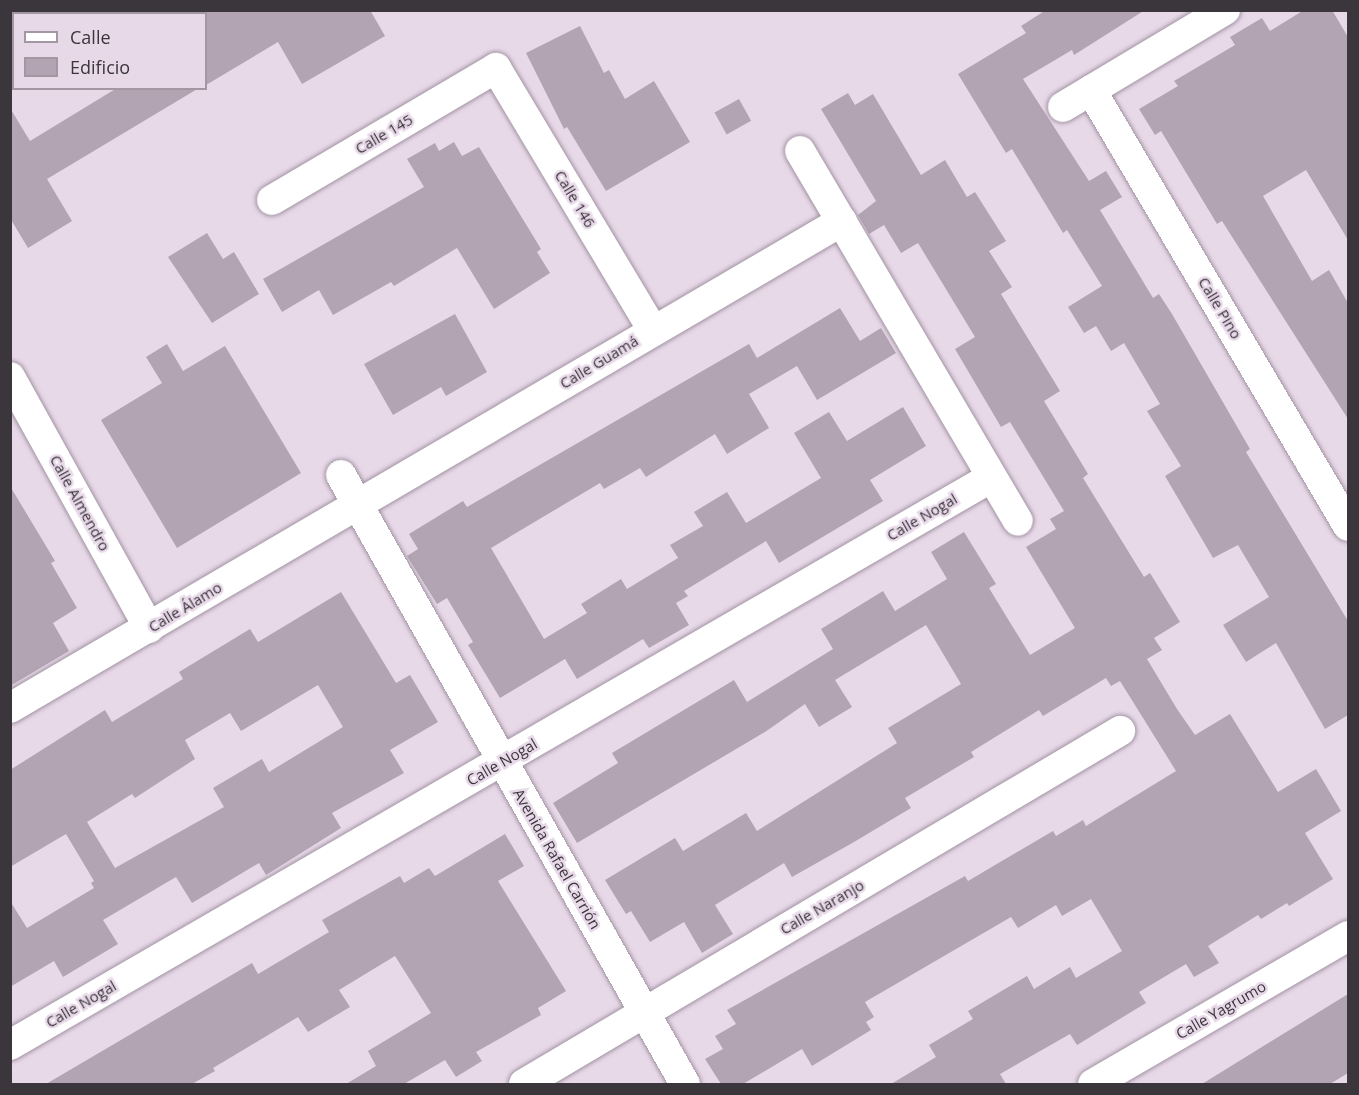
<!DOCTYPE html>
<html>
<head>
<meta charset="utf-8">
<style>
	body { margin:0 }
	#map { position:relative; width:1359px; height:1095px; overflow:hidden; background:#e8d9e9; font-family:"Open Sans",sans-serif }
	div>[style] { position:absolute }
	.building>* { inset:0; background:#b2a4b3; transform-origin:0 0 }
	.roads { filter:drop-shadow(0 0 2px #a193a2) drop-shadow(0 0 2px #a193a2) }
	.street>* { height:30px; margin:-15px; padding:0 15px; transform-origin:15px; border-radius:15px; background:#fff }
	span { translate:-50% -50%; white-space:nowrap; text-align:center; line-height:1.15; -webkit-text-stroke:5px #e8d9e9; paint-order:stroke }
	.street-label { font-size:15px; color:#3b353c }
	.frame { position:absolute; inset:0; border:12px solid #3b353c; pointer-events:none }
	.legend { position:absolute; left:12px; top:12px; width:195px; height:78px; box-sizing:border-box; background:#e8d9e9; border:2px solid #a397a4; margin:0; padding:8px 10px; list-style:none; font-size:18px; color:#3b353c }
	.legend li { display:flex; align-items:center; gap:12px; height:30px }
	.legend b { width:30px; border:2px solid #a397a4 }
</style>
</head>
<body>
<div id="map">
	<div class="building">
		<div style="clip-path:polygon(206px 10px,370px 10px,385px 36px,302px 84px,278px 42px,206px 85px)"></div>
		<div style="clip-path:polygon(1046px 10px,1145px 10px,1074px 55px,1072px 50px,1023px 79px,1089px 181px,1106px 171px,1122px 197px,1100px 210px,1153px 298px,1159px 294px,1172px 314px,1250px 449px,1246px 452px,1348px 621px,1348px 715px,1325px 729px,1276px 643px,1246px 662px,1223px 625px,1269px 597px,1238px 545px,1213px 558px,1165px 476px,1181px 466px,1147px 411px,1160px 404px,1124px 343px,1111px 351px,1096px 326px,1084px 333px,1068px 307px,1102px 286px,1067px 230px,1063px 233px,1012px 149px,1006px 153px,958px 74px,1026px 33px,1021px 26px)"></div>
		<div style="clip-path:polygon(1304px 10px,1332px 10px,1348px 37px,1348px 240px,1306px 170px,1263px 196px,1312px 281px,1329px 270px,1348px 303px,1348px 419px,1222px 221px,1217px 224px,1161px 131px,1155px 135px,1139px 109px,1178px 86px,1174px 81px,1235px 45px,1230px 37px,1262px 18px,1270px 31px)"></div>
		<div style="clip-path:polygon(580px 26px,604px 73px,609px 70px,625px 99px,654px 81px,690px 142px,606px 191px,567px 127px,564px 129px,526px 53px)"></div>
		<div style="clip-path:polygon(117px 88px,199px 88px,47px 179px,72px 221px,28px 248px,10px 218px,10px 108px,30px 141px)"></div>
		<div style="clip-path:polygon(848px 93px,855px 105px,873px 94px,921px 175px,945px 160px,967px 197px,975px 192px,1006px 241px,989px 251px,1012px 287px,1001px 294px,1060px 391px,1044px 401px,1088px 474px,1083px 478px,1144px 577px,1150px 573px,1180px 622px,1154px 638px,1162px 650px,1147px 659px,1177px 709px,1195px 735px,1230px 714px,1278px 792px,1316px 769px,1341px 811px,1305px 833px,1333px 879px,1289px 906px,1287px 903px,1261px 919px,1258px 915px,1208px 946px,1219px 963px,1194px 977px,1186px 964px,1139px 992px,1146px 1003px,1077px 1045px,1070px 1034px,1000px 1074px,1006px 1084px,891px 1084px,936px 1057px,929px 1045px,973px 1019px,968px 1011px,1027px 976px,1034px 989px,1070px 967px,1076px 978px,1122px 951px,1091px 899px,1062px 916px,1056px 905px,1018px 928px,1011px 917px,865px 1002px,874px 1017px,866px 1022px,871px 1030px,812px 1066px,802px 1049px,743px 1084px,721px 1084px,705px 1059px,723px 1049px,715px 1036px,736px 1024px,727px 1010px,965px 876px,968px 881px,1053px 831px,1056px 836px,1083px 820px,1086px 826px,1176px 771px,1120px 681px,1111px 686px,1106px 678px,1043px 716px,1039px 710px,971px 752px,974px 757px,905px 798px,911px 808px,854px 842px,792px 877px,784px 863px,715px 905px,733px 934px,702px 953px,684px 922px,650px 942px,631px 911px,626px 914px,605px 880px,675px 838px,683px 851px,746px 813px,757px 831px,897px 743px,888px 728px,961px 684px,926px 625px,835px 680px,852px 707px,819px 727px,805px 704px,765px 732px,577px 843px,553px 803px,618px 763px,612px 753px,734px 680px,747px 702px,833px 649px,821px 629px,883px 591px,895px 611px,947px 579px,931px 552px,964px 532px,996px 584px,989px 588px,1030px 655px,1075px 628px,1026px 547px,1056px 529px,1050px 519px,1064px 511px,1010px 422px,1001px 427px,955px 349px,975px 337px,918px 243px,901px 253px,884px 225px,869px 234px,858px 215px,876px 201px,821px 109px)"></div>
		<div style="left:739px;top:99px;width:25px;height:28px;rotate:61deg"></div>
		<div style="clip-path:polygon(454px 142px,462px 156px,479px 147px,541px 249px,537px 252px,550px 273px,494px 309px,457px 248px,394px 286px,391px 282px,333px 315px,319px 290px,282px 312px,263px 279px,424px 187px,407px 159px,435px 143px,439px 151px)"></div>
		<div style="clip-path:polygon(207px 233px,223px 259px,234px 252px,259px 294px,212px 323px,168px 257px)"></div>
		<div style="clip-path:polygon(840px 308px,860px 341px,881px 328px,896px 353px,817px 400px,797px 366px,749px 394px,769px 428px,727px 454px,715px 434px,646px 477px,640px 468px,604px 489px,600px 483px,491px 548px,544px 639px,587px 613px,581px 604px,621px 579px,627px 589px,678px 558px,670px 545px,703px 526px,694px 512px,727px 492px,746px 523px,821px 478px,794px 433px,829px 412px,847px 441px,903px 407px,926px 446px,870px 480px,883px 501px,779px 563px,766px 541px,684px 591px,688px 596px,676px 603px,689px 625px,649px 648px,643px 639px,577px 679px,565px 659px,500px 698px,468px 645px,473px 642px,447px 598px,437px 604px,407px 556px,418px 549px,409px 534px,463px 501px,467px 507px,749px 344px,757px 358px)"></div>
		<div style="clip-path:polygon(455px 314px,487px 372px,446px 396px,441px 387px,393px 415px,364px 364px)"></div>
		<div style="clip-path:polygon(167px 344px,183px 371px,225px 346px,301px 473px,177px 548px,101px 420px,162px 383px,146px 357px)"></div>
		<div style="clip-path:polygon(10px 486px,55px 561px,51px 563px,77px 608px,53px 623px,69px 651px,10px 686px)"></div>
		<div style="clip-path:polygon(evenodd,341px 592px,396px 683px,410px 675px,438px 722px,390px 750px,404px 773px,332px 813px,341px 828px,266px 875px,259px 863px,192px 903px,176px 877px,103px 920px,118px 944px,63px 977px,54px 961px,10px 987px,10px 901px,27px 928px,94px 888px,91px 883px,94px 881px,66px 834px,10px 867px,10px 770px,105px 710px,112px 722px,183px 679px,179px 672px,250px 629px,258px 642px,341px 592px,318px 685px,343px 727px,269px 772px,262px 759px,213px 788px,224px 807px,115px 868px,87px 822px,132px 794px,135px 798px,195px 759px,185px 740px,230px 713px,241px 731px,318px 685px)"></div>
		<div style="clip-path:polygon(505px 834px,524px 866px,498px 881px,566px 991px,538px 1008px,541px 1015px,476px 1052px,482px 1061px,456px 1077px,445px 1060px,404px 1084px,346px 1084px,376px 1066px,368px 1051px,431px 1013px,395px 956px,339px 990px,350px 1007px,308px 1032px,298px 1017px,213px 1068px,215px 1071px,192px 1084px,46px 1084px,252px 963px,258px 974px,329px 932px,322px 920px,400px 876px,404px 883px,429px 868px,435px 876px)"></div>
		<div style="clip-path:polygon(1348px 994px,1348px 1073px,1330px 1084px,1202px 1084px)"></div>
	</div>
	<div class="roads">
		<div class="street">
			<div style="left:1091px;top:90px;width:506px;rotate:59.48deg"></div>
			<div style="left:1063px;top:107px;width:189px;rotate:-30.9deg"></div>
			<div style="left:800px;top:151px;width:429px;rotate:59.5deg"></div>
			<div style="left:272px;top:200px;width:260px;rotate:-30.5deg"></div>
			<div style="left:496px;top:68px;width:305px;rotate:59.1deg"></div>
			<div style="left:10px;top:377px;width:287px;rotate:61deg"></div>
			<div style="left:341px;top:475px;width:699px;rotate:60.54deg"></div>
			<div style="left:10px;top:708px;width:964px;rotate:-30.34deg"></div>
			<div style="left:10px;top:1045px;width:1134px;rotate:-30.05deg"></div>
			<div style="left:524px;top:1084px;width:693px;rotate:-30.64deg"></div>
			<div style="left:1093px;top:1084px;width:295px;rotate:-30.1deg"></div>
		</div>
	</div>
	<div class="street-label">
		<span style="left:384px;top:134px;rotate:-30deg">Calle 145</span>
		<span style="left:575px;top:199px;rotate:59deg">Calle 146</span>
		<span style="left:1220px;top:308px;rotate:59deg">Calle Pino</span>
		<span style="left:599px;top:362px;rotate:-31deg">Calle Guamá</span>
		<span style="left:80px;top:503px;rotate:61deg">Calle Almendro</span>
		<span style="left:922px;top:517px;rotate:-30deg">Calle Nogal</span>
		<span style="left:185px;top:607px;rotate:-31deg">Calle Álamo</span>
		<span style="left:502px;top:762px;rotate:-30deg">Calle Nogal</span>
		<span style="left:557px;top:859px;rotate:60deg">Avenida Rafael Carrión</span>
		<span style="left:822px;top:907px;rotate:-30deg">Calle Naranjo</span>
		<span style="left:81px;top:1004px;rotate:-30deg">Calle Nogal</span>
		<span style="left:1221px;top:1010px;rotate:-30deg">Calle Yagrumo</span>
	</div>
	<div class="frame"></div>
	<ul class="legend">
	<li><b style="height:8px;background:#fff"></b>Calle</li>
	<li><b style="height:16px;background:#b2a4b3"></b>Edificio</li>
	</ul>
</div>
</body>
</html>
